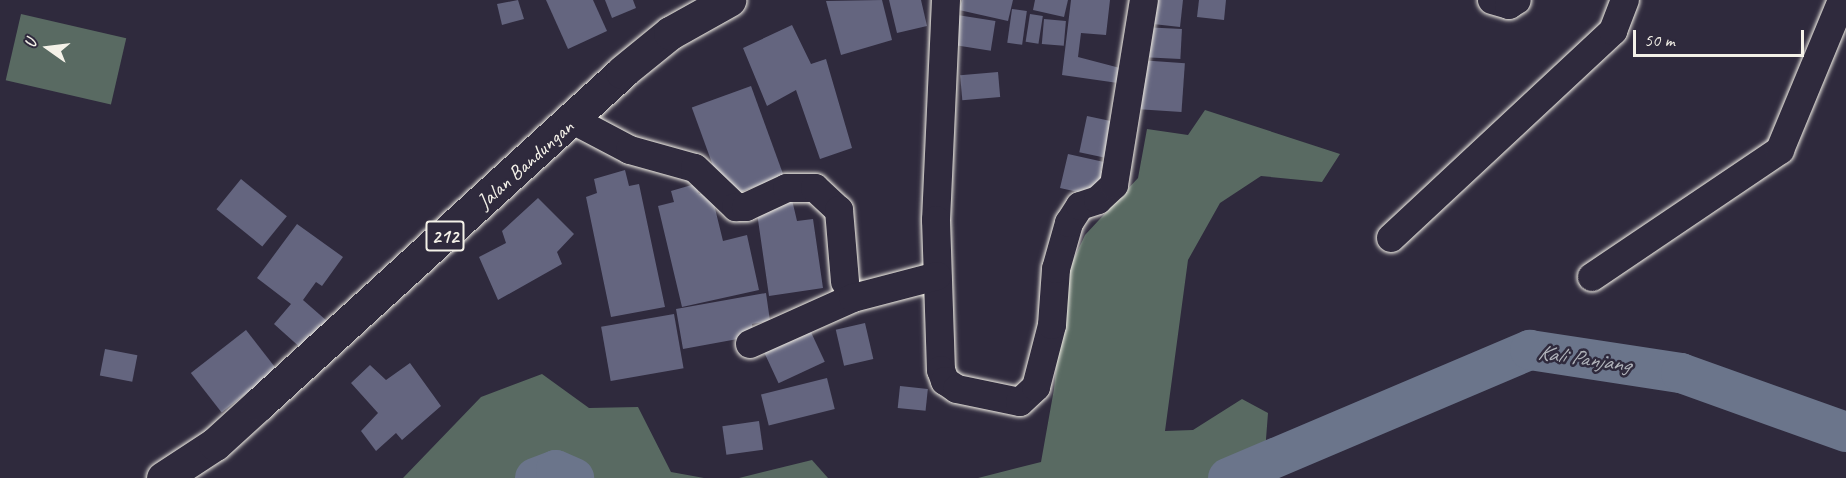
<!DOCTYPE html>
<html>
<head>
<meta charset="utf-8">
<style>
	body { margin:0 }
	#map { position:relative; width:1846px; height:478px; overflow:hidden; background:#2f2a3d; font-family:Caveat,sans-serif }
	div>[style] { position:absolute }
	.green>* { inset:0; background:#596a62; transform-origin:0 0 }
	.river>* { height:40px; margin:-20px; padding:0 20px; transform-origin:20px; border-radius:20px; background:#6b758b }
	.building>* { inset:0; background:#64657f; transform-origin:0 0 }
	.roads { filter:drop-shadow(0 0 2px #f4f1e8) drop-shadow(0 0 2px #f4f1e8) }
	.minor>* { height:28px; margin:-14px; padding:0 14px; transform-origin:14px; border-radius:14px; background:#2f2a3d }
	.major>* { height:33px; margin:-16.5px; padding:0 16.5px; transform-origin:16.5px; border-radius:16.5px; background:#2f2a3d }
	span { translate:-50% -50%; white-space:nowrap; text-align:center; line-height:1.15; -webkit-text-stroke:5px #2f2a3d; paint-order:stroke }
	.shield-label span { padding:2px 4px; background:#2f2a3d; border:2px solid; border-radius:4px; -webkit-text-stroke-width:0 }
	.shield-label { font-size:20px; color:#f4f1e8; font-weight:700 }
	.street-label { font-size:21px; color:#f4f1e8 }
	.water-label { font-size:22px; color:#b0b3ba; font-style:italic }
	.north { position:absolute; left:18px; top:18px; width:60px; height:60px; -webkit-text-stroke:4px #2f2a3d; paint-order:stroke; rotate:284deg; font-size:16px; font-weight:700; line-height:24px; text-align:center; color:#f4f1e8 }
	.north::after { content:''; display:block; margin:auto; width:21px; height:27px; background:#f4f1e8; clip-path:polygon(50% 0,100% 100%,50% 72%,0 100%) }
	.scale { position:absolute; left:1633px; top:30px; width:171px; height:27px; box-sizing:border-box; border:3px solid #f4f1e8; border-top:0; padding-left:8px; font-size:18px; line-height:21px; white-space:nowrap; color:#f4f1e8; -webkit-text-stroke:4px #2f2a3d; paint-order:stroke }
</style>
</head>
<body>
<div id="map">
	<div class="green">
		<div style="left:21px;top:14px;width:108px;height:68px;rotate:13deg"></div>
		<div style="clip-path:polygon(1205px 110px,1340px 154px,1322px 182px,1261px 176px,1220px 203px,1188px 260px,1165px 431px,1193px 430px,1242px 399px,1268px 413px,1263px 478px,978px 478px,1041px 462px,1054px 389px,1064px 280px,1085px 235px,1138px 178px,1147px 129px,1188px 135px)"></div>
		<div style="clip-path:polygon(542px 374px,589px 408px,638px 407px,671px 472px,704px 478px,403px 478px,481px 397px)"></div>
		<div style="clip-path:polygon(812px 460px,828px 478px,739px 478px)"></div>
	</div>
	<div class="river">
		<div style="left:535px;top:478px;width:22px;rotate:-21deg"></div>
		<div style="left:556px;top:470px;width:20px;rotate:24deg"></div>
		<div style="left:1228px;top:478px;width:328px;rotate:-23deg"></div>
		<div style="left:1530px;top:350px;width:153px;rotate:8.7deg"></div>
		<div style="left:1681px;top:373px;width:175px;rotate:19.7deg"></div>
	</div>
	<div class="building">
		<div style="clip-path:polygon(518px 0,524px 19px,502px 25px,497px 4px)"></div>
		<div style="clip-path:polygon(546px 0,593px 0,607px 31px,568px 49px)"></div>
		<div style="clip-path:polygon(605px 0,633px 0,636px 8px,612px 18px)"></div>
		<div style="clip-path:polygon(882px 0,892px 40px,841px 55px,826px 1px)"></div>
		<div style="clip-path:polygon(889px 0,921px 0,927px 26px,897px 33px)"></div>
		<div style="clip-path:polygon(962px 0,1013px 0,1008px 21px,959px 10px)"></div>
		<div style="clip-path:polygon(1035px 0,1068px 0,1064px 17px,1033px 10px)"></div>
		<div style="clip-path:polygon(1071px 0,1110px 0,1106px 35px,1081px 33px,1078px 57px,1120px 68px,1118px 83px,1062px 75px)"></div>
		<div style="clip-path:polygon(1146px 0,1183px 0,1180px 27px,1144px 23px)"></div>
		<div style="clip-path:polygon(1199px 0,1226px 0,1224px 20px,1197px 17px)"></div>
		<div style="left:1012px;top:9px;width:15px;height:34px;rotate:8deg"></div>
		<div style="left:951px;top:14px;width:45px;height:30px;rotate:9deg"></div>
		<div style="left:1030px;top:14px;width:13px;height:28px;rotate:9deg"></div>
		<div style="left:1044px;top:19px;width:22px;height:25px;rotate:5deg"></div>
		<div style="clip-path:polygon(792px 25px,811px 64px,826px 59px,852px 148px,820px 159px,796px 90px,767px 106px,743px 48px)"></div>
		<div style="left:1142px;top:27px;width:40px;height:30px;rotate:3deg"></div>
		<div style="left:1139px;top:60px;width:46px;height:49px;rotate:4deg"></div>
		<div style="left:998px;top:72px;width:25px;height:38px;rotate:85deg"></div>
		<div style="left:751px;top:86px;width:96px;height:63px;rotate:70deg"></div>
		<div style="left:1087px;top:116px;width:29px;height:37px;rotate:12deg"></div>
		<div style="clip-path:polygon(1068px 154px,1104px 162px,1101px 171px,1108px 173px,1096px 196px,1060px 188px)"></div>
		<div style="clip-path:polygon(625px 170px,629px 186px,639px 184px,665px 307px,611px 317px,586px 197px,597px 193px,594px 179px)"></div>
		<div style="left:241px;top:179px;width:59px;height:39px;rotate:39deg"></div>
		<div style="clip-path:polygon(695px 184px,699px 194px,711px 192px,723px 241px,747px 235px,759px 290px,682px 307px,658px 206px,674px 202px,671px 191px)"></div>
		<div style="clip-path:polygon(790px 191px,797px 221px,813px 219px,823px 288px,769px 296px,756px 206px)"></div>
		<div style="clip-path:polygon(538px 198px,574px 234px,557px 252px,562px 264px,498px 300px,479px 257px,506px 243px,502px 231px)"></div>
		<div style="clip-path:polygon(297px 224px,343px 257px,322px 286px,316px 282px,303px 300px,327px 321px,303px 350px,274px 324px,291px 304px,257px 278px)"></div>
		<div style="clip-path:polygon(766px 293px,770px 321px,752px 324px,754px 336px,683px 349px,676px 309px)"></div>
		<div style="left:674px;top:314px;width:55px;height:74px;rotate:80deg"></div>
		<div style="left:865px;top:323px;width:37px;height:30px;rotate:77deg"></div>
		<div style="left:246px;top:330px;width:50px;height:70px;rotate:52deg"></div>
		<div style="left:810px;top:330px;width:35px;height:51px;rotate:65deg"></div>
		<div style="left:105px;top:349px;width:33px;height:27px;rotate:11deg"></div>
		<div style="clip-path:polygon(410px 363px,441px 406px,402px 440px,396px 433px,376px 451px,361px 431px,378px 413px,351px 383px,370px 365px,386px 380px)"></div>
		<div style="left:827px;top:378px;width:32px;height:68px;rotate:76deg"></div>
		<div style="left:900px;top:386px;width:28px;height:22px;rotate:6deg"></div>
		<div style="left:759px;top:421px;width:29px;height:37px;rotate:82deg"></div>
	</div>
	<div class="roads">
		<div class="minor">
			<div style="left:946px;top:0;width:220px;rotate:92.6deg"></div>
			<div style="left:936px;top:220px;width:150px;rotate:88.1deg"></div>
			<div style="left:941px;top:370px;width:12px;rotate:70deg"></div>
			<div style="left:945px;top:381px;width:14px;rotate:34deg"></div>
			<div style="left:957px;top:389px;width:64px;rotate:11.7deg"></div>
			<div style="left:1020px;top:402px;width:22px;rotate:-43deg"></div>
			<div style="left:1036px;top:387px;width:64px;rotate:-75.5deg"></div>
			<div style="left:1052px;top:325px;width:56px;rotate:-85.9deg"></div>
			<div style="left:1056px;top:269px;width:48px;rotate:-74.2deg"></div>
			<div style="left:1069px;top:223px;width:20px;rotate:-57deg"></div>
			<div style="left:1080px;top:206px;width:19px;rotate:-18deg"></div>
			<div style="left:1098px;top:200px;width:22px;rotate:-43deg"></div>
			<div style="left:1114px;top:185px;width:187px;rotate:-80.8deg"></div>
			<div style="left:1492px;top:0;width:18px;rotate:16deg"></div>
			<div style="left:1509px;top:5px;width:9px;rotate:-32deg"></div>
			<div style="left:573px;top:120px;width:64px;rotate:27.8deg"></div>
			<div style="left:630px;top:150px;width:67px;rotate:15.5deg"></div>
			<div style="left:695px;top:168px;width:57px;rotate:43.6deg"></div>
			<div style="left:736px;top:207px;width:10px"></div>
			<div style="left:746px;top:207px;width:45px;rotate:-24.9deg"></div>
			<div style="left:787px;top:188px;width:28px"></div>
			<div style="left:815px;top:188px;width:33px;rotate:43deg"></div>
			<div style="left:839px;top:210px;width:72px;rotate:85.2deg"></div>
			<div style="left:1391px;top:238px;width:304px;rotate:-43deg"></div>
			<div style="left:1613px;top:31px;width:33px;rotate:-69deg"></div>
			<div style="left:1592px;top:277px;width:227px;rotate:-34deg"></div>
			<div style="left:1780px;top:150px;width:162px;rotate:-67.5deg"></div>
			<div style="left:750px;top:344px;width:113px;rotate:-24.1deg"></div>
			<div style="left:853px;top:298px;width:87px;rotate:-14.7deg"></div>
		</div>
		<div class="major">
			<div style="left:163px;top:478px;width:62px;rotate:-33.2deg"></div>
			<div style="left:215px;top:444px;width:59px;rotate:-42.3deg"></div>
			<div style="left:259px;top:404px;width:492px;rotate:-42.4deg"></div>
			<div style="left:622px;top:72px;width:62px;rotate:-39.1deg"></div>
			<div style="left:670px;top:33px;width:68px;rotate:-29.2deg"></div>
		</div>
	</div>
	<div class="shield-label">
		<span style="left:445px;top:236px">212</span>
	</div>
	<div class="street-label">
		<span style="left:525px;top:164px;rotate:-42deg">Jalan Bandungan</span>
	</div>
	<div class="water-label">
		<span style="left:1584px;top:359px;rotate:8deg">Kali Panjang</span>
	</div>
	<div class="north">U</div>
	<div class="scale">50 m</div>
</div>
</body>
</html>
